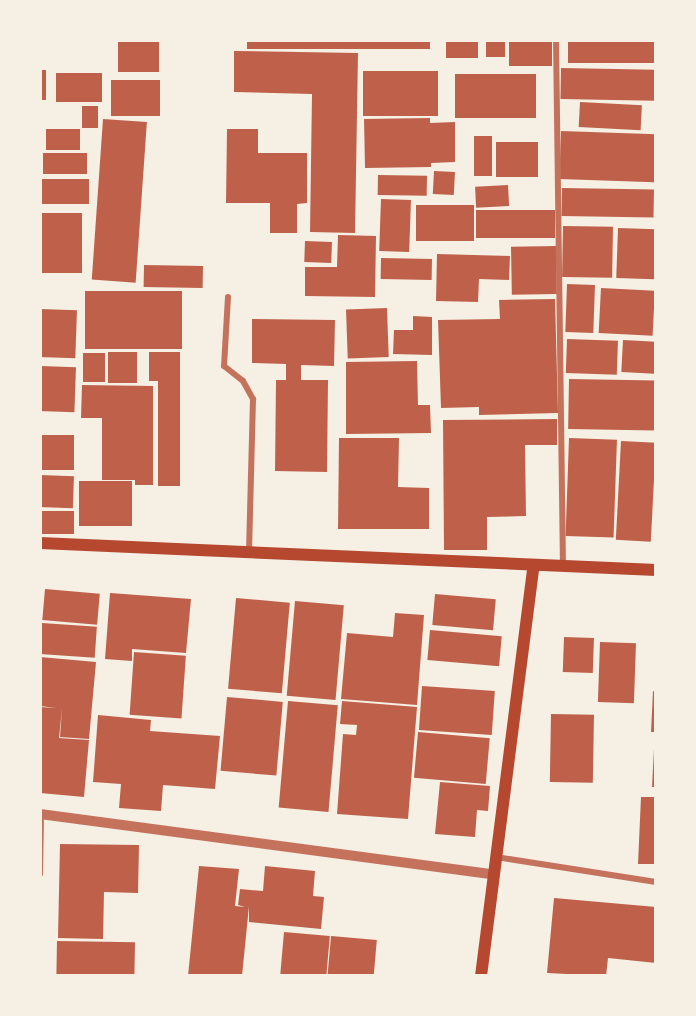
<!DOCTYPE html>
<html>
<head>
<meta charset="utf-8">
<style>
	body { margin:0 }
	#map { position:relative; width:696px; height:1016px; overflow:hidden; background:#f6efe4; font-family:"Archivo Narrow",sans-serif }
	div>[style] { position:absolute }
	.building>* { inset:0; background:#bf614a; transform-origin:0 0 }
	.minor>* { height:6px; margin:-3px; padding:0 3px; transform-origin:3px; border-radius:3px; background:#c5725c }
	.tertiary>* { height:10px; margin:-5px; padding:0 5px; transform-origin:5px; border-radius:5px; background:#c5725c }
	.secondary>* { height:12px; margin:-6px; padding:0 6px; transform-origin:6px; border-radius:6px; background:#b5482f }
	span { translate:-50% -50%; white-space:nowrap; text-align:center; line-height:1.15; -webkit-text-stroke:5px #f6efe4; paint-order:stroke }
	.frame { position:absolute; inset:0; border:42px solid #f6efe4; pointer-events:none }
</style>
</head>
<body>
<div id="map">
	<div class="building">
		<div style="left:118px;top:40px;width:41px;height:32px"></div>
		<div style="left:247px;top:40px;width:183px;height:9px"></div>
		<div style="left:446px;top:40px;width:32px;height:18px"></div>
		<div style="left:486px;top:40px;width:19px;height:17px"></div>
		<div style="left:509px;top:40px;width:43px;height:26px"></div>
		<div style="left:568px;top:40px;width:86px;height:23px"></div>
		<div style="clip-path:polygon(234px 51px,358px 53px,355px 233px,310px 232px,312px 94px,234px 92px)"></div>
		<div style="left:561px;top:68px;width:94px;height:31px;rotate:1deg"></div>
		<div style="left:40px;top:70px;width:6px;height:30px"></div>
		<div style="left:438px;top:71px;width:45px;height:75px;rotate:90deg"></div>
		<div style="left:102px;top:73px;width:29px;height:46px;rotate:90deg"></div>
		<div style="left:536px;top:74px;width:44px;height:81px;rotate:90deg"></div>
		<div style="left:111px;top:80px;width:49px;height:36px"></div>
		<div style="left:580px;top:102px;width:62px;height:25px;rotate:3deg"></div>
		<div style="left:82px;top:106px;width:16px;height:22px"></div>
		<div style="clip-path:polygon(430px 118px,430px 123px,455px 122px,455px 162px,431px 163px,431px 167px,365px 168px,364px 119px)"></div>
		<div style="left:103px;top:119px;width:44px;height:161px;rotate:4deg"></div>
		<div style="left:46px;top:129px;width:34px;height:21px"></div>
		<div style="clip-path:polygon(227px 129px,258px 129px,258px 153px,307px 153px,307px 203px,297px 204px,297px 233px,270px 233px,270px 203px,226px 203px)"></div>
		<div style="left:561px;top:131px;width:95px;height:48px;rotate:2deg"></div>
		<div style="left:474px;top:136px;width:18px;height:40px"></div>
		<div style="left:496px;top:142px;width:42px;height:35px"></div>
		<div style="left:43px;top:153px;width:44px;height:21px"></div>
		<div style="left:434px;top:171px;width:21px;height:23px;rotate:3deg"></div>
		<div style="left:378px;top:175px;width:49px;height:20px;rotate:1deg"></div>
		<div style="left:42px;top:179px;width:47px;height:25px"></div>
		<div style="left:508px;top:185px;width:21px;height:33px;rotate:87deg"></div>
		<div style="left:562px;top:188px;width:92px;height:28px;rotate:1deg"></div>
		<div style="left:381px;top:199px;width:30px;height:52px;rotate:2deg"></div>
		<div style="left:474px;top:205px;width:36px;height:58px;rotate:90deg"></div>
		<div style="left:555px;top:210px;width:28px;height:79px;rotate:90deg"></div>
		<div style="left:40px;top:213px;width:42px;height:60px"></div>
		<div style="left:563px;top:226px;width:50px;height:51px;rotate:1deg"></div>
		<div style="left:618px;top:228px;width:38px;height:50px;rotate:2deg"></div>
		<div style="clip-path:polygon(338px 235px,376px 236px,375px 297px,305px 296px,305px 267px,337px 267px)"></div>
		<div style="left:305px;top:241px;width:27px;height:21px;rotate:2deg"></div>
		<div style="left:556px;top:246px;width:48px;height:45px;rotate:89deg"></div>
		<div style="clip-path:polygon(437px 254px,510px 256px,509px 280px,479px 279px,478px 302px,436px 301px)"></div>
		<div style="left:381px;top:258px;width:51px;height:21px;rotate:1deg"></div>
		<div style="left:144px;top:265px;width:59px;height:22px;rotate:1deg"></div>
		<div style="left:567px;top:284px;width:28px;height:48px;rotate:2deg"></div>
		<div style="left:601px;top:288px;width:54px;height:45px;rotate:3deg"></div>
		<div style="left:85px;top:291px;width:97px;height:58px"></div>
		<div style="clip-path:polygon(555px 299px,558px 413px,479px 415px,479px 407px,441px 408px,438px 320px,500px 319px,499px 300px)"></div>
		<div style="left:387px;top:308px;width:49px;height:41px;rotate:88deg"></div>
		<div style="left:40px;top:309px;width:37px;height:48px;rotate:2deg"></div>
		<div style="clip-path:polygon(413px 316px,432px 317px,432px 355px,393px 354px,394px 330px,413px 330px)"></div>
		<div style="clip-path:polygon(252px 319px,335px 320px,334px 366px,301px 365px,301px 380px,328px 380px,327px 472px,275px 471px,276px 380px,286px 380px,286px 364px,252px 363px)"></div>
		<div style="left:567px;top:339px;width:51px;height:34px;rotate:2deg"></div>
		<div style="left:623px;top:340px;width:33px;height:32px;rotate:3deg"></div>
		<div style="left:137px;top:352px;width:31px;height:29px;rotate:90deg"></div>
		<div style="clip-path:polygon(149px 352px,180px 352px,180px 486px,158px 486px,158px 381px,149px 381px)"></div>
		<div style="left:83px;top:353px;width:22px;height:29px"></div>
		<div style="clip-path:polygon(417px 361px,418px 405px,430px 405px,431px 433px,346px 434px,346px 362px)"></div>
		<div style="left:40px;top:366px;width:36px;height:45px;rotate:2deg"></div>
		<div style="left:569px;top:379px;width:87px;height:50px;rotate:1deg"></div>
		<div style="clip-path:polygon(82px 385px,153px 386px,153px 485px,135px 485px,135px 480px,102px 480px,102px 418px,81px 418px)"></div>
		<div style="clip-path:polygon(557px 419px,557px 445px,525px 445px,526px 516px,487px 517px,487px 550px,444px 550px,443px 420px)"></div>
		<div style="left:40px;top:435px;width:34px;height:35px"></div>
		<div style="clip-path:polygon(339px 438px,399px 438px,398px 487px,429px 488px,429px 529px,338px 529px)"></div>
		<div style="left:569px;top:438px;width:48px;height:98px;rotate:2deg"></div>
		<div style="left:621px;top:441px;width:35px;height:99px;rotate:3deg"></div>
		<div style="left:40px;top:475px;width:34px;height:32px;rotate:2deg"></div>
		<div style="left:79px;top:481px;width:53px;height:45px"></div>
		<div style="left:40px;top:511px;width:34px;height:23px"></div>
		<div style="left:45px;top:589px;width:55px;height:31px;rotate:5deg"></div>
		<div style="clip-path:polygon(110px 593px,191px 599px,186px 653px,132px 649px,132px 661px,105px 659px)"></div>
		<div style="left:435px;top:594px;width:61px;height:31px;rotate:5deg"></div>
		<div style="left:236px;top:598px;width:54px;height:91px;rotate:5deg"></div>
		<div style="left:295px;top:601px;width:49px;height:95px;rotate:5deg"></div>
		<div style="clip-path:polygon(395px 613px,424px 615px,417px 705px,341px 699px,347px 633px,393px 637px)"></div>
		<div style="left:42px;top:623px;width:55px;height:31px;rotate:4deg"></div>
		<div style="left:430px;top:630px;width:72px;height:30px;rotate:5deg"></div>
		<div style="left:564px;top:637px;width:30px;height:35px;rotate:2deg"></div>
		<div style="left:600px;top:642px;width:36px;height:60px;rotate:2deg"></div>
		<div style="left:134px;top:652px;width:52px;height:63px;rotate:4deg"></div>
		<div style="clip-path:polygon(40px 657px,96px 662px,89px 739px,60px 737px,62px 708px,59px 738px,89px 740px,84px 797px,40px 793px,40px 707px,56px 708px,40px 706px)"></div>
		<div style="left:422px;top:686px;width:73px;height:44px;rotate:4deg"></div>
		<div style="clip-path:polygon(653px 691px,656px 692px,656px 732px,651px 732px)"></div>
		<div style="left:227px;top:697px;width:56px;height:74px;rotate:5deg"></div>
		<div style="left:288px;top:701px;width:50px;height:107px;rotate:5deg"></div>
		<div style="clip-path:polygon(342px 701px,417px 707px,408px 819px,337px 814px,343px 734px,356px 735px,357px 725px,340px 724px)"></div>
		<div style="left:551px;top:714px;width:43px;height:68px;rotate:1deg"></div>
		<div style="clip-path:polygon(98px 715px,151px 720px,150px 731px,220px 736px,215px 789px,163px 785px,161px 811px,119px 808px,121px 784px,93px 782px)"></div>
		<div style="left:418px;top:732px;width:72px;height:46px;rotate:5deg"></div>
		<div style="clip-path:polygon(654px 749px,656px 749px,656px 787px,652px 787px)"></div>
		<div style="clip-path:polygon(440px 782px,490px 786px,488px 811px,477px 810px,475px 837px,435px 834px)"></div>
		<div style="clip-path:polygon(641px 797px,656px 797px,656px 864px,638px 864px)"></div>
		<div style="clip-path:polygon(60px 844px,139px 845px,138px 893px,104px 892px,103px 939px,58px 938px)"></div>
		<div style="clip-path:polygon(199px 866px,239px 869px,235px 906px,245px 907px,238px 905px,240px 889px,263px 891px,265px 866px,315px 871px,313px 896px,324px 897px,321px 929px,249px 922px,249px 906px,242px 976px,188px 976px)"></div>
		<div style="clip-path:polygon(554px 898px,656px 907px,656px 963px,608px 958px,606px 976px,547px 973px)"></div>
		<div style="left:284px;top:932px;width:46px;height:44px;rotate:5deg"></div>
		<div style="left:331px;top:936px;width:46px;height:40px;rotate:5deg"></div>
		<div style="left:57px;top:941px;width:78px;height:35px;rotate:1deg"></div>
	</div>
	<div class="minor">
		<div style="left:556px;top:40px;width:526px;rotate:89.24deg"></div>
		<div style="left:228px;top:297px;width:69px;rotate:93.3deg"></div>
		<div style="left:224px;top:366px;width:24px;rotate:38deg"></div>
		<div style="left:243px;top:381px;width:21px;rotate:61deg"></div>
		<div style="left:253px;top:399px;width:153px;rotate:91.5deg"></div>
		<div style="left:496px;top:857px;width:162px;rotate:8.9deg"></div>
		<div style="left:40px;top:874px;width:60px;rotate:-89deg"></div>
	</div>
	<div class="tertiary">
		<div style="left:40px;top:814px;width:456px;rotate:7.6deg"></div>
	</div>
	<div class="secondary">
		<div style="left:40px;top:543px;width:617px;rotate:2.51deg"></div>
		<div style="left:481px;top:976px;width:414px;rotate:-82.7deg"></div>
	</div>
	<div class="frame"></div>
</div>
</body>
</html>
